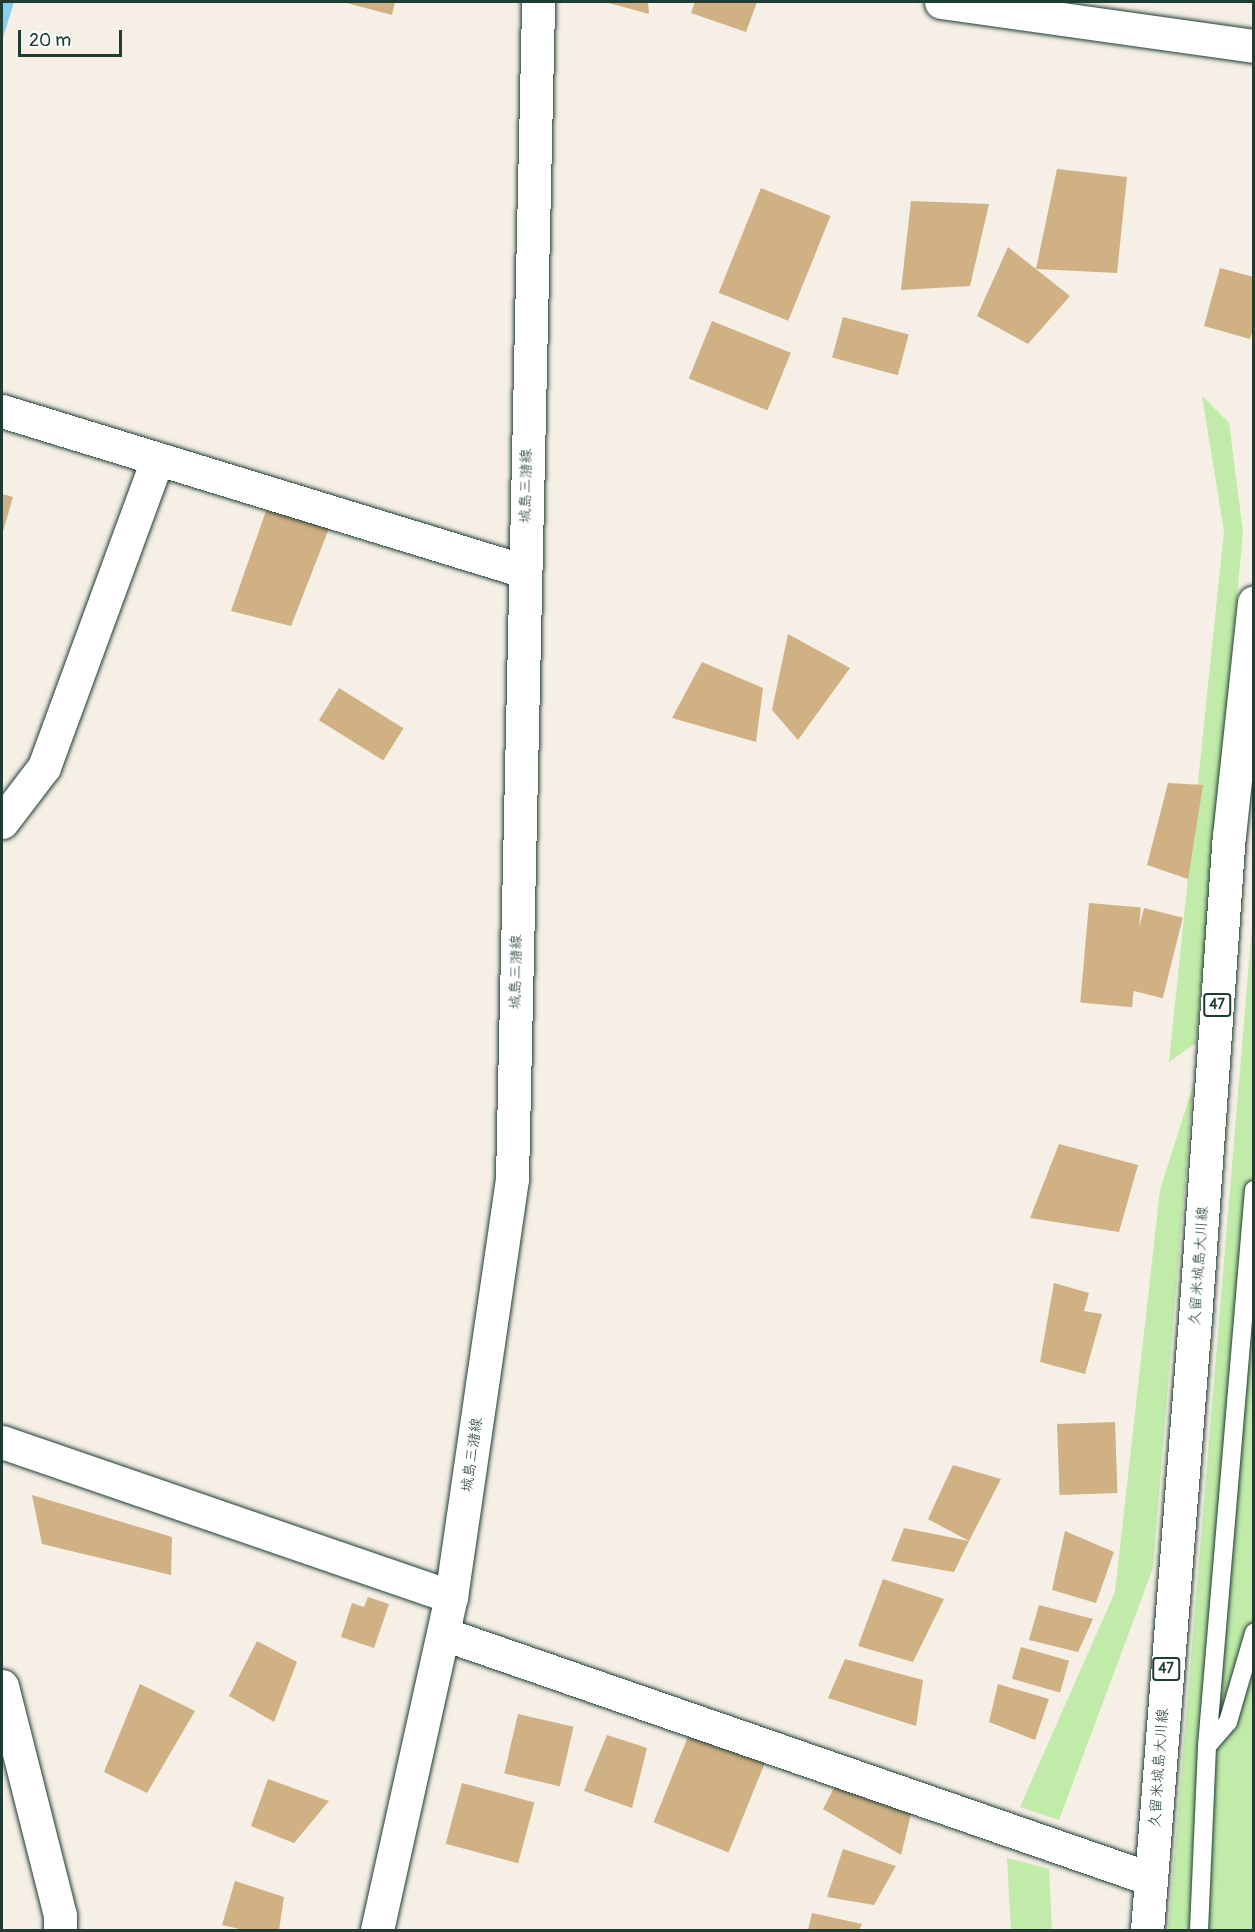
<!DOCTYPE html>
<html>
<head>
<meta charset="utf-8">
<style>
	body { margin:0 }
	#map { position:relative; width:1255px; height:1932px; overflow:hidden; background:#f5efe6; font-family:Pangolin,"Klee One",sans-serif }
	div>[style] { position:absolute }
	.green>* { inset:0; background:#c0eba8 }
	.water>* { inset:0; background:#89ceea }
	.building>* { inset:0; background:#cfb184; transform-origin:0 0 }
	.roads { filter:drop-shadow(0 0 2px #1f3d34) drop-shadow(0 0 2px #1f3d34) }
	.service>* { height:18px; margin:-9px; padding:0 9px; transform-origin:9px; border-radius:9px; background:#fff }
	.minor>* { height:33px; margin:-16.5px; padding:0 16.5px; transform-origin:16.5px; border-radius:16.5px; background:#fff }
	.secondary>* { height:33px; margin:-16.5px; padding:0 16.5px; transform-origin:16.5px; border-radius:16.5px; background:#fff }
	.primary>* { height:33px; margin:-16.5px; padding:0 16.5px; transform-origin:16.5px; border-radius:16.5px; background:#fff }
	span { translate:-50% -50%; white-space:nowrap; text-align:center; line-height:1.15; -webkit-text-stroke:6px #fff; paint-order:stroke }
	.shield-label span { padding:2px 4px; background:#fff; border:2px solid; border-radius:4px; -webkit-text-stroke-width:0 }
	.shield-label { font-size:14px; color:#1f3d34; font-weight:700 }
	.street-label { font-size:15px; color:#1f3d34 }
	.frame { position:absolute; inset:0; border:3px solid #1f3d34; pointer-events:none }
	.scale { position:absolute; left:18px; top:30px; width:104px; height:27px; box-sizing:border-box; border:3px solid #1f3d34; border-top:0; padding-left:8px; font-size:18px; line-height:21px; white-space:nowrap; color:#1f3d34; -webkit-text-stroke:4px #fff; paint-order:stroke }
</style>
</head>
<body>
<div id="map">
	<div class="green">
		<div style="clip-path:polygon(1202px 396px,1229px 423px,1243px 532px,1196px 1043px,1169px 1062px,1224px 531px)"></div>
		<div style="clip-path:polygon(1253px 915px,1253px 1930px,1168px 1930px)"></div>
		<div style="clip-path:polygon(1193px 1086px,1153px 1568px,1059px 1820px,1020px 1807px,1115px 1592px,1160px 1190px)"></div>
		<div style="clip-path:polygon(1007px 1858px,1049px 1869px,1052px 1930px,1011px 1930px)"></div>
	</div>
	<div class="water">
		<div style="clip-path:polygon(2px 2px,14px 2px,2px 41px)"></div>
	</div>
	<div class="building">
		<div style="clip-path:polygon(343px 2px,395px 2px,392px 15px)"></div>
		<div style="clip-path:polygon(605px 2px,648px 2px,649px 14px)"></div>
		<div style="clip-path:polygon(695px 2px,757px 2px,746px 32px,691px 13px)"></div>
		<div style="clip-path:polygon(1057px 169px,1127px 177px,1117px 273px,1036px 269px)"></div>
		<div style="left:761px;top:188px;width:75px;height:113px;rotate:22deg"></div>
		<div style="clip-path:polygon(911px 201px,989px 204px,970px 286px,901px 290px)"></div>
		<div style="clip-path:polygon(1008px 247px,1070px 296px,1028px 344px,977px 316px)"></div>
		<div style="clip-path:polygon(1220px 268px,1254px 277px,1254px 326px,1250px 339px,1204px 326px)"></div>
		<div style="left:843px;top:317px;width:68px;height:42px;rotate:15deg"></div>
		<div style="left:712px;top:321px;width:85px;height:62px;rotate:22deg"></div>
		<div style="clip-path:polygon(2px 494px,13px 497px,2px 535px)"></div>
		<div style="clip-path:polygon(267px 508px,330px 526px,291px 626px,231px 611px)"></div>
		<div style="clip-path:polygon(788px 634px,850px 668px,798px 740px,772px 710px)"></div>
		<div style="clip-path:polygon(702px 662px,763px 688px,756px 742px,672px 718px)"></div>
		<div style="left:339px;top:688px;width:76px;height:38px;rotate:32deg"></div>
		<div style="clip-path:polygon(1168px 783px,1203px 785px,1188px 879px,1147px 865px)"></div>
		<div style="left:1089px;top:903px;width:52px;height:100px;rotate:5deg"></div>
		<div style="left:1144px;top:908px;width:40px;height:83px;rotate:14deg"></div>
		<div style="clip-path:polygon(1059px 1144px,1138px 1165px,1119px 1232px,1030px 1218px)"></div>
		<div style="clip-path:polygon(1054px 1283px,1089px 1293px,1084px 1311px,1102px 1314px,1085px 1374px,1040px 1362px)"></div>
		<div style="left:1115px;top:1422px;width:71px;height:58px;rotate:88deg"></div>
		<div style="clip-path:polygon(953px 1465px,1001px 1479px,969px 1541px,928px 1519px)"></div>
		<div style="clip-path:polygon(32px 1495px,172px 1537px,171px 1575px,42px 1544px)"></div>
		<div style="clip-path:polygon(904px 1528px,969px 1541px,954px 1572px,891px 1561px)"></div>
		<div style="clip-path:polygon(1065px 1531px,1114px 1552px,1096px 1603px,1052px 1590px)"></div>
		<div style="clip-path:polygon(883px 1579px,944px 1599px,913px 1662px,858px 1646px)"></div>
		<div style="clip-path:polygon(368px 1597px,389px 1604px,374px 1648px,341px 1637px,352px 1603px,364px 1607px)"></div>
		<div style="clip-path:polygon(1039px 1605px,1093px 1619px,1078px 1652px,1029px 1640px)"></div>
		<div style="clip-path:polygon(257px 1641px,297px 1662px,274px 1722px,229px 1696px)"></div>
		<div style="left:1021px;top:1647px;width:50px;height:33px;rotate:16deg"></div>
		<div style="clip-path:polygon(845px 1659px,923px 1680px,916px 1726px,828px 1698px)"></div>
		<div style="clip-path:polygon(140px 1684px,195px 1711px,147px 1793px,104px 1772px)"></div>
		<div style="clip-path:polygon(998px 1684px,1049px 1699px,1035px 1740px,989px 1722px)"></div>
		<div style="left:518px;top:1714px;width:57px;height:61px;rotate:13deg"></div>
		<div style="left:694px;top:1722px;width:81px;height:108px;rotate:22deg"></div>
		<div style="clip-path:polygon(607px 1735px,647px 1748px,632px 1808px,584px 1791px)"></div>
		<div style="clip-path:polygon(844px 1769px,914px 1802px,901px 1855px,823px 1809px)"></div>
		<div style="clip-path:polygon(268px 1779px,329px 1801px,294px 1843px,251px 1826px)"></div>
		<div style="left:462px;top:1783px;width:75px;height:63px;rotate:15deg"></div>
		<div style="clip-path:polygon(843px 1849px,896px 1866px,874px 1905px,827px 1897px)"></div>
		<div style="clip-path:polygon(235px 1881px,284px 1897px,279px 1930px,244px 1930px,222px 1925px)"></div>
		<div style="clip-path:polygon(812px 1913px,862px 1924px,859px 1930px,808px 1930px)"></div>
	</div>
	<div class="roads">
		<div class="service">
			<div style="left:1207px;top:1746px;width:32px;rotate:-49deg"></div>
			<div style="left:1228px;top:1722px;width:93px;rotate:-73.7deg"></div>
			<div style="left:1199px;top:1930px;width:184px;rotate:-87.5deg"></div>
			<div style="left:1207px;top:1746px;width:558px;rotate:-85.17deg"></div>
		</div>
		<div class="minor">
			<div style="left:941px;top:2px;width:316px;rotate:8deg"></div>
			<div style="left:2px;top:411px;width:546px;rotate:17.04deg"></div>
			<div style="left:2px;top:822px;width:69px;rotate:-52.6deg"></div>
			<div style="left:44px;top:767px;width:327px;rotate:-69.8deg"></div>
			<div style="left:2px;top:1442px;width:475px;rotate:19deg"></div>
			<div style="left:444px;top:1634px;width:748px;rotate:19.11deg"></div>
			<div style="left:2px;top:1686px;width:236px;rotate:75.8deg"></div>
			<div style="left:60px;top:1915px;width:15px;rotate:90deg"></div>
		</div>
		<div class="secondary">
			<div style="left:377px;top:1930px;width:341px;rotate:-77.5deg"></div>
			<div style="left:451px;top:1597px;width:422px;rotate:-81.7deg"></div>
			<div style="left:512px;top:1179px;width:1177px;rotate:-88.73deg"></div>
		</div>
		<div class="primary">
			<div style="left:1147px;top:1930px;width:613px;rotate:-85.51deg"></div>
			<div style="left:1195px;top:1319px;width:484px;rotate:-86deg"></div>
			<div style="left:1229px;top:836px;width:235px;rotate:-83.9deg"></div>
		</div>
	</div>
	<div class="shield-label">
		<span style="left:1217px;top:1005px">47</span>
		<span style="left:1166px;top:1669px">47</span>
	</div>
	<div class="street-label">
		<span style="left:526px;top:486px;rotate:-89deg">城島三潴線</span>
		<span style="left:516px;top:972px;rotate:-89deg">城島三潴線</span>
		<span style="left:1199px;top:1266px;rotate:-86deg">久留米城島大川線</span>
		<span style="left:472px;top:1455px;rotate:-82deg">城島三潴線</span>
		<span style="left:1159px;top:1768px;rotate:-86deg">久留米城島大川線</span>
	</div>
	<div class="frame"></div>
	<div class="scale">20 m</div>
</div>
</body>
</html>
